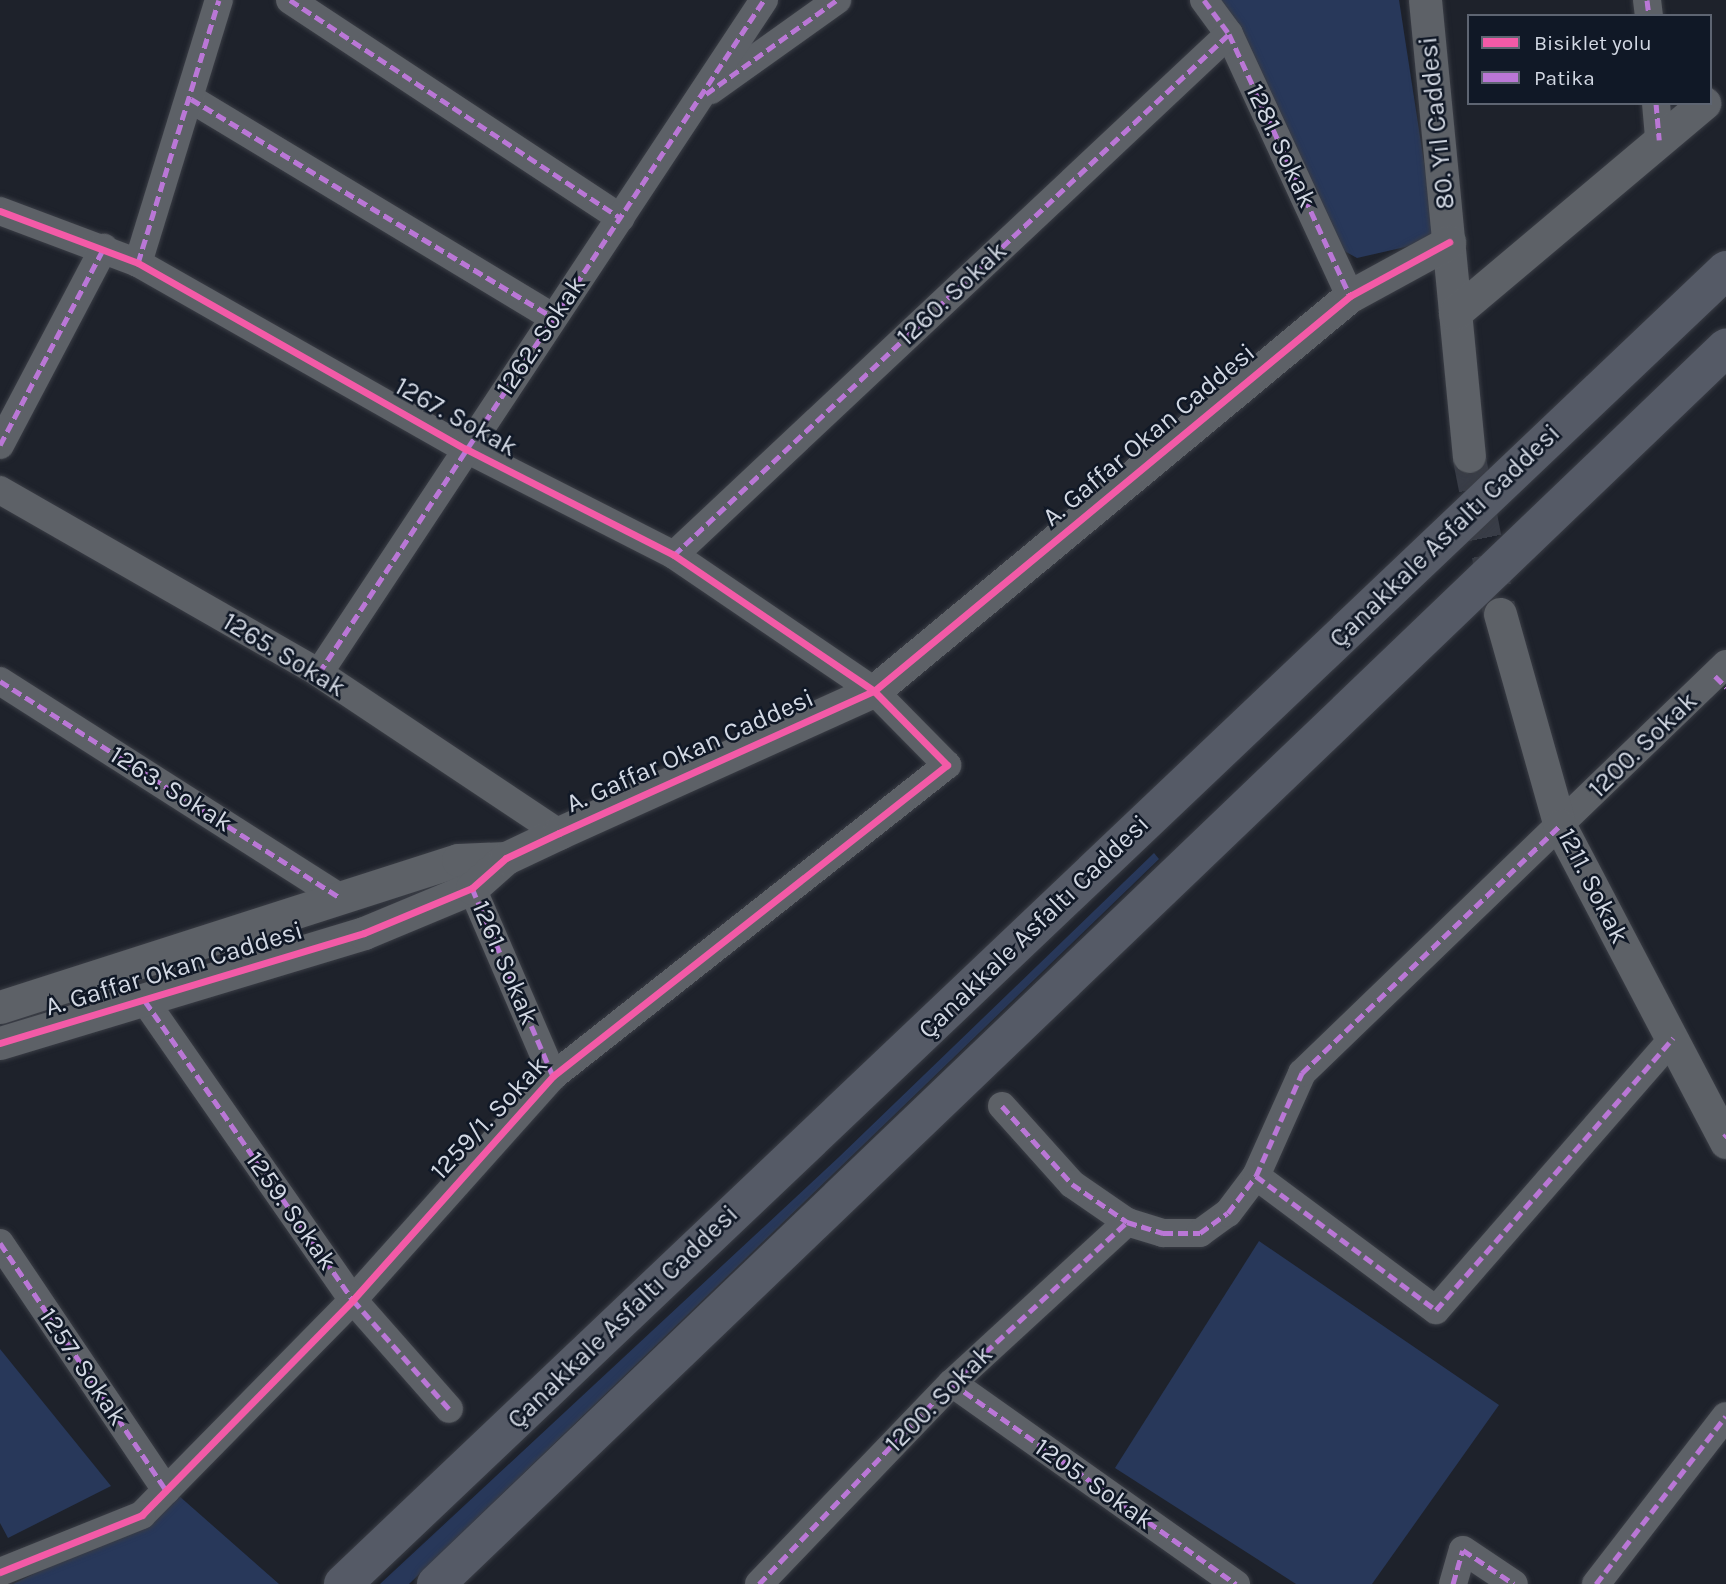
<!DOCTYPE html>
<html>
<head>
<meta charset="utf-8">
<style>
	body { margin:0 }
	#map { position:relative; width:1726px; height:1584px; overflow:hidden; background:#1e222b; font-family:Karla,sans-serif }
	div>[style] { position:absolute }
	.green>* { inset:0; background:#28385a }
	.tertiary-tunnel>* { height:33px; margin-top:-16.5px; transform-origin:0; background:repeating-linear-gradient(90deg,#393d47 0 33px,transparent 0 50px) }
	.roads { filter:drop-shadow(0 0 2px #3a3d45) drop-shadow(0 0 2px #3a3d45) }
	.minor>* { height:28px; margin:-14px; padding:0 14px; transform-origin:14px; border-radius:14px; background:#5d6167 }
	.tertiary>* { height:33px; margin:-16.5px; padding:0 16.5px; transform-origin:16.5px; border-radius:16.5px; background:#5d6167 }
	.trunk>* { height:38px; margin:-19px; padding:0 19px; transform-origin:19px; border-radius:19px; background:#555a66 }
	.quiet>* { height:5px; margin-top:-2.5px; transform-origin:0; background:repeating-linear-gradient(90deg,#ba77d6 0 10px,transparent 0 15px) }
	.cycleway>* { height:7px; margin:-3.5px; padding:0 3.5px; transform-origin:3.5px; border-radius:3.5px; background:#f35aa7 }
	span { translate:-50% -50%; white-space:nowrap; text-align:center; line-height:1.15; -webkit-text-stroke:5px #101826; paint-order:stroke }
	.street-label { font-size:26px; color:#d2d8e3 }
	.legend { position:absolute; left:1467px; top:14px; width:245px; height:91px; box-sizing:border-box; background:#101826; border:2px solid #5e6572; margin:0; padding:9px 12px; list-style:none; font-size:21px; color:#d2d8e3 }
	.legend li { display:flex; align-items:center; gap:14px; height:35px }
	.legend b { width:35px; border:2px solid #5e6572 }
</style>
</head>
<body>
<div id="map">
	<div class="green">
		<div style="clip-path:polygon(1208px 0,1399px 0,1436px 240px,1357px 258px,1337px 247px)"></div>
		<div style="clip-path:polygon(1154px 853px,1159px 859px,409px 1584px,380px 1584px,839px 1157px)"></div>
		<div style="clip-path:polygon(1259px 1241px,1499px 1405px,1372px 1584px,1296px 1584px,1115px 1468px)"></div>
		<div style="clip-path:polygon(0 1349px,111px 1486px,8px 1538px,0 1523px)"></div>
		<div style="clip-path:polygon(178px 1495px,279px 1584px,13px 1584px,137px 1523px)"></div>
	</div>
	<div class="tertiary-tunnel">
		<div style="left:1469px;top:456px;width:161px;rotate:78.9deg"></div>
	</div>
	<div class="roads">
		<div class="minor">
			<div style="left:290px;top:0;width:396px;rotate:33.4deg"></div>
			<div style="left:1204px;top:0;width:42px;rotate:53.7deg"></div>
			<div style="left:1229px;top:34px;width:289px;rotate:65.2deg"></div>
			<div style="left:1647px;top:0;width:16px;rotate:83deg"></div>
			<div style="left:711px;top:90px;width:155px;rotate:-35.5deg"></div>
			<div style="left:191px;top:99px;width:423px;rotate:31.1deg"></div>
			<div style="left:1656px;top:103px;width:37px;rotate:85deg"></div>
			<div style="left:0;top:211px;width:147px;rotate:20.6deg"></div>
			<div style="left:138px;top:263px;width:377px;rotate:29.6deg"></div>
			<div style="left:466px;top:449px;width:233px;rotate:27deg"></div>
			<div style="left:674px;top:555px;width:242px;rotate:34.2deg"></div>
			<div style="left:874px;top:691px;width:104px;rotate:45.4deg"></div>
			<div style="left:947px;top:765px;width:502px;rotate:141.71deg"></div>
			<div style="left:553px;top:1076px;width:300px;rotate:131.8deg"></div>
			<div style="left:353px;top:1300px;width:301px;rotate:134.5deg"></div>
			<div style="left:142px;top:1515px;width:153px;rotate:158.1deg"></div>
			<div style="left:138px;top:263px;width:275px;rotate:-72.9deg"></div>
			<div style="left:0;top:445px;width:223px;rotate:-62.2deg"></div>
			<div style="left:0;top:490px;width:368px;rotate:29.8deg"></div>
			<div style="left:319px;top:673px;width:288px;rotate:33.7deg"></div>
			<div style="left:674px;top:555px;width:761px;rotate:-43.19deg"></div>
			<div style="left:319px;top:673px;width:807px;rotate:-56.53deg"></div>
			<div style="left:0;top:681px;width:404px;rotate:32.5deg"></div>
			<div style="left:472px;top:888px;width:205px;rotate:66.7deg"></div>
			<div style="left:145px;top:1001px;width:364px;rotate:55.2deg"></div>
			<div style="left:353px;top:1300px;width:145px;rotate:48.6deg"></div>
			<div style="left:1002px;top:1106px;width:105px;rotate:48.1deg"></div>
			<div style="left:1072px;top:1184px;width:67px;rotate:34.6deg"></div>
			<div style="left:1127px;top:1222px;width:38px;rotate:17deg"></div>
			<div style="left:1163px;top:1233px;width:37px"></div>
			<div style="left:1200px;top:1233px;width:34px;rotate:-36deg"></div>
			<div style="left:1228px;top:1213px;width:46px;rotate:-52.9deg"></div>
			<div style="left:1256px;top:1176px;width:113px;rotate:-65.9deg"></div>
			<div style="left:1302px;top:1073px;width:589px;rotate:-43.97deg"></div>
			<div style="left:1256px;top:1176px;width:224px;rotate:36.7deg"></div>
			<div style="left:1436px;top:1310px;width:361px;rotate:-48.9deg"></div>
			<div style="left:0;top:1243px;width:298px;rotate:56.1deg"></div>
			<div style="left:952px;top:1383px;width:348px;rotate:35.3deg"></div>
			<div style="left:759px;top:1584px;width:279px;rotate:-46.2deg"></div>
			<div style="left:952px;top:1383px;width:238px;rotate:-42.6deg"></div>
			<div style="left:1453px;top:1584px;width:35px;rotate:-74deg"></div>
			<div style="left:1463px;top:1550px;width:61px;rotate:33.7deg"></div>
			<div style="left:1596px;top:1584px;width:212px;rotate:-52.3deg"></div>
		</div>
		<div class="tertiary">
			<div style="left:1425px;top:0;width:458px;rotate:84.5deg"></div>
			<div style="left:1455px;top:313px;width:326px;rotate:-40.1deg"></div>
			<div style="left:1500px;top:614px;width:220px;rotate:74.2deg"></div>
			<div style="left:1560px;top:826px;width:357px;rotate:62.3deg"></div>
			<div style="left:0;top:1007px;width:481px;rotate:-17.8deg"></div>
			<div style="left:458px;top:860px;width:48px;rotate:-2.4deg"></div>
			<div style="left:0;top:1043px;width:380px;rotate:-16.8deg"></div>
			<div style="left:364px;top:933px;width:117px;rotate:-22.6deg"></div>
			<div style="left:472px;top:888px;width:45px;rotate:-41.4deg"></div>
			<div style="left:506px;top:858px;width:59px;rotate:-25.3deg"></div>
			<div style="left:559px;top:833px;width:346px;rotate:-24.3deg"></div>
			<div style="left:874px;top:691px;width:619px;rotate:-39.69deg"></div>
			<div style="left:1350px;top:296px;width:113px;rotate:-28.6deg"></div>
		</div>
		<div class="trunk">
			<div style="left:343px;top:1584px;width:1908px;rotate:-43.53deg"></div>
			<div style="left:436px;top:1584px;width:1787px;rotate:-43.78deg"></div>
		</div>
	</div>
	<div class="quiet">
		<div style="left:290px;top:0;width:396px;rotate:33.4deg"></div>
		<div style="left:1204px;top:0;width:42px;rotate:53.7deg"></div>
		<div style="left:1229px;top:34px;width:289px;rotate:65.2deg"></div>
		<div style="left:1647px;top:0;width:16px;rotate:83deg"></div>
		<div style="left:706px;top:94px;width:161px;rotate:-35.7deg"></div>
		<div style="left:191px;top:99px;width:423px;rotate:31.1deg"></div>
		<div style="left:1656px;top:103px;width:37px;rotate:85deg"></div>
		<div style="left:138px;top:263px;width:275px;rotate:-72.9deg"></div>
		<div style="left:0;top:445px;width:223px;rotate:-62.2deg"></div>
		<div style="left:674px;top:555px;width:761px;rotate:-43.19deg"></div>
		<div style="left:319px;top:673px;width:807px;rotate:-56.53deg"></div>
		<div style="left:1715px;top:676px;width:16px;rotate:45deg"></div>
		<div style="left:0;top:681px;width:404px;rotate:32.5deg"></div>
		<div style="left:472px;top:888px;width:205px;rotate:66.7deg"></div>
		<div style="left:145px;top:1001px;width:364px;rotate:55.2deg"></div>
		<div style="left:353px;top:1300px;width:145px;rotate:48.6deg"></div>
		<div style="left:1002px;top:1106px;width:105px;rotate:48.1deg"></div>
		<div style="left:1072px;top:1184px;width:67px;rotate:34.6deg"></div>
		<div style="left:1127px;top:1222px;width:38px;rotate:17deg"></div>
		<div style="left:1163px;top:1233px;width:37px"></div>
		<div style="left:1200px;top:1233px;width:34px;rotate:-36deg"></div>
		<div style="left:1228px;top:1213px;width:46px;rotate:-52.9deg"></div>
		<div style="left:1256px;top:1176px;width:113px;rotate:-65.9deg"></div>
		<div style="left:1302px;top:1073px;width:357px;rotate:-43.8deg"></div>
		<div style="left:1724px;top:1137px;width:3px;rotate:-45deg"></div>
		<div style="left:1256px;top:1176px;width:224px;rotate:36.7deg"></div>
		<div style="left:1436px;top:1310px;width:361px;rotate:-48.9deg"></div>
		<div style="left:0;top:1243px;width:298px;rotate:56.1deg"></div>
		<div style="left:952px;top:1383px;width:348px;rotate:35.3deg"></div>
		<div style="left:759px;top:1584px;width:279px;rotate:-46.2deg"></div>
		<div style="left:952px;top:1383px;width:238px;rotate:-42.6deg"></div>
		<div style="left:1453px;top:1584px;width:35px;rotate:-74deg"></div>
		<div style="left:1463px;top:1550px;width:61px;rotate:33.7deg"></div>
		<div style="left:1596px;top:1584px;width:212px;rotate:-52.3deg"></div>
	</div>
	<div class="cycleway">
		<div style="left:0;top:211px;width:147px;rotate:20.6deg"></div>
		<div style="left:138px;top:263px;width:377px;rotate:29.6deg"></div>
		<div style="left:466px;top:449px;width:233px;rotate:27deg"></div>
		<div style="left:674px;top:555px;width:242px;rotate:34.2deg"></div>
		<div style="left:874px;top:691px;width:104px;rotate:45.4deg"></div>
		<div style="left:947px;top:765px;width:502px;rotate:141.71deg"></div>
		<div style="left:553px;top:1076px;width:300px;rotate:131.8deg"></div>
		<div style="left:353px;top:1300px;width:301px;rotate:134.5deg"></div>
		<div style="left:142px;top:1515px;width:153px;rotate:158.1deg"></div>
		<div style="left:0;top:1043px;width:380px;rotate:-16.8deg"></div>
		<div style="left:364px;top:933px;width:117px;rotate:-22.6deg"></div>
		<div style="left:472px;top:888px;width:45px;rotate:-41.4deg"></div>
		<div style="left:506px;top:858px;width:59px;rotate:-25.3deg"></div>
		<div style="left:559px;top:833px;width:346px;rotate:-24.3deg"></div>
		<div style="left:874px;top:691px;width:619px;rotate:-39.69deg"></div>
		<div style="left:1350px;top:296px;width:113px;rotate:-28.6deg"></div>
	</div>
	<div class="street-label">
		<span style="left:1437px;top:123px;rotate:-96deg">80. Yıl Caddesi</span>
		<span style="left:1281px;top:146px;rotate:65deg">1281. Sokak</span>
		<span style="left:952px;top:294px;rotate:-43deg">1260. Sokak</span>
		<span style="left:541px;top:336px;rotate:-56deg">1262. Sokak</span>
		<span style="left:456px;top:417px;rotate:29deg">1267. Sokak</span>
		<span style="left:1149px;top:435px;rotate:-40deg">A. Gaffar Okan Caddesi</span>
		<span style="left:1445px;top:536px;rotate:-44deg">Çanakkale Asfaltı Caddesi</span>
		<span style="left:284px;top:655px;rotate:31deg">1265. Sokak</span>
		<span style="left:1643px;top:745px;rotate:-44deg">1200. Sokak</span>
		<span style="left:690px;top:751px;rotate:-24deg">A. Gaffar Okan Caddesi</span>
		<span style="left:171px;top:789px;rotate:32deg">1263. Sokak</span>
		<span style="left:1593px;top:886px;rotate:63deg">1211. Sokak</span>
		<span style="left:1034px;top:927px;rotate:-44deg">Çanakkale Asfaltı Caddesi</span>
		<span style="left:505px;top:963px;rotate:67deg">1261. Sokak</span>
		<span style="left:174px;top:969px;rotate:-17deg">A. Gaffar Okan Caddesi</span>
		<span style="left:489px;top:1118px;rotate:-47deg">1259/1. Sokak</span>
		<span style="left:291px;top:1211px;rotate:55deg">1259. Sokak</span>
		<span style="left:623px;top:1317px;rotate:-44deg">Çanakkale Asfaltı Caddesi</span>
		<span style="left:83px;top:1367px;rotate:56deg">1257. Sokak</span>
		<span style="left:939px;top:1399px;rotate:-45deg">1200. Sokak</span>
		<span style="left:1094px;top:1484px;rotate:35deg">1205. Sokak</span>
	</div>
	<ul class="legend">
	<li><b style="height:9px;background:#f35aa7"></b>Bisiklet yolu</li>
	<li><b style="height:9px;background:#ba77d6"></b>Patika</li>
	</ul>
</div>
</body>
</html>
